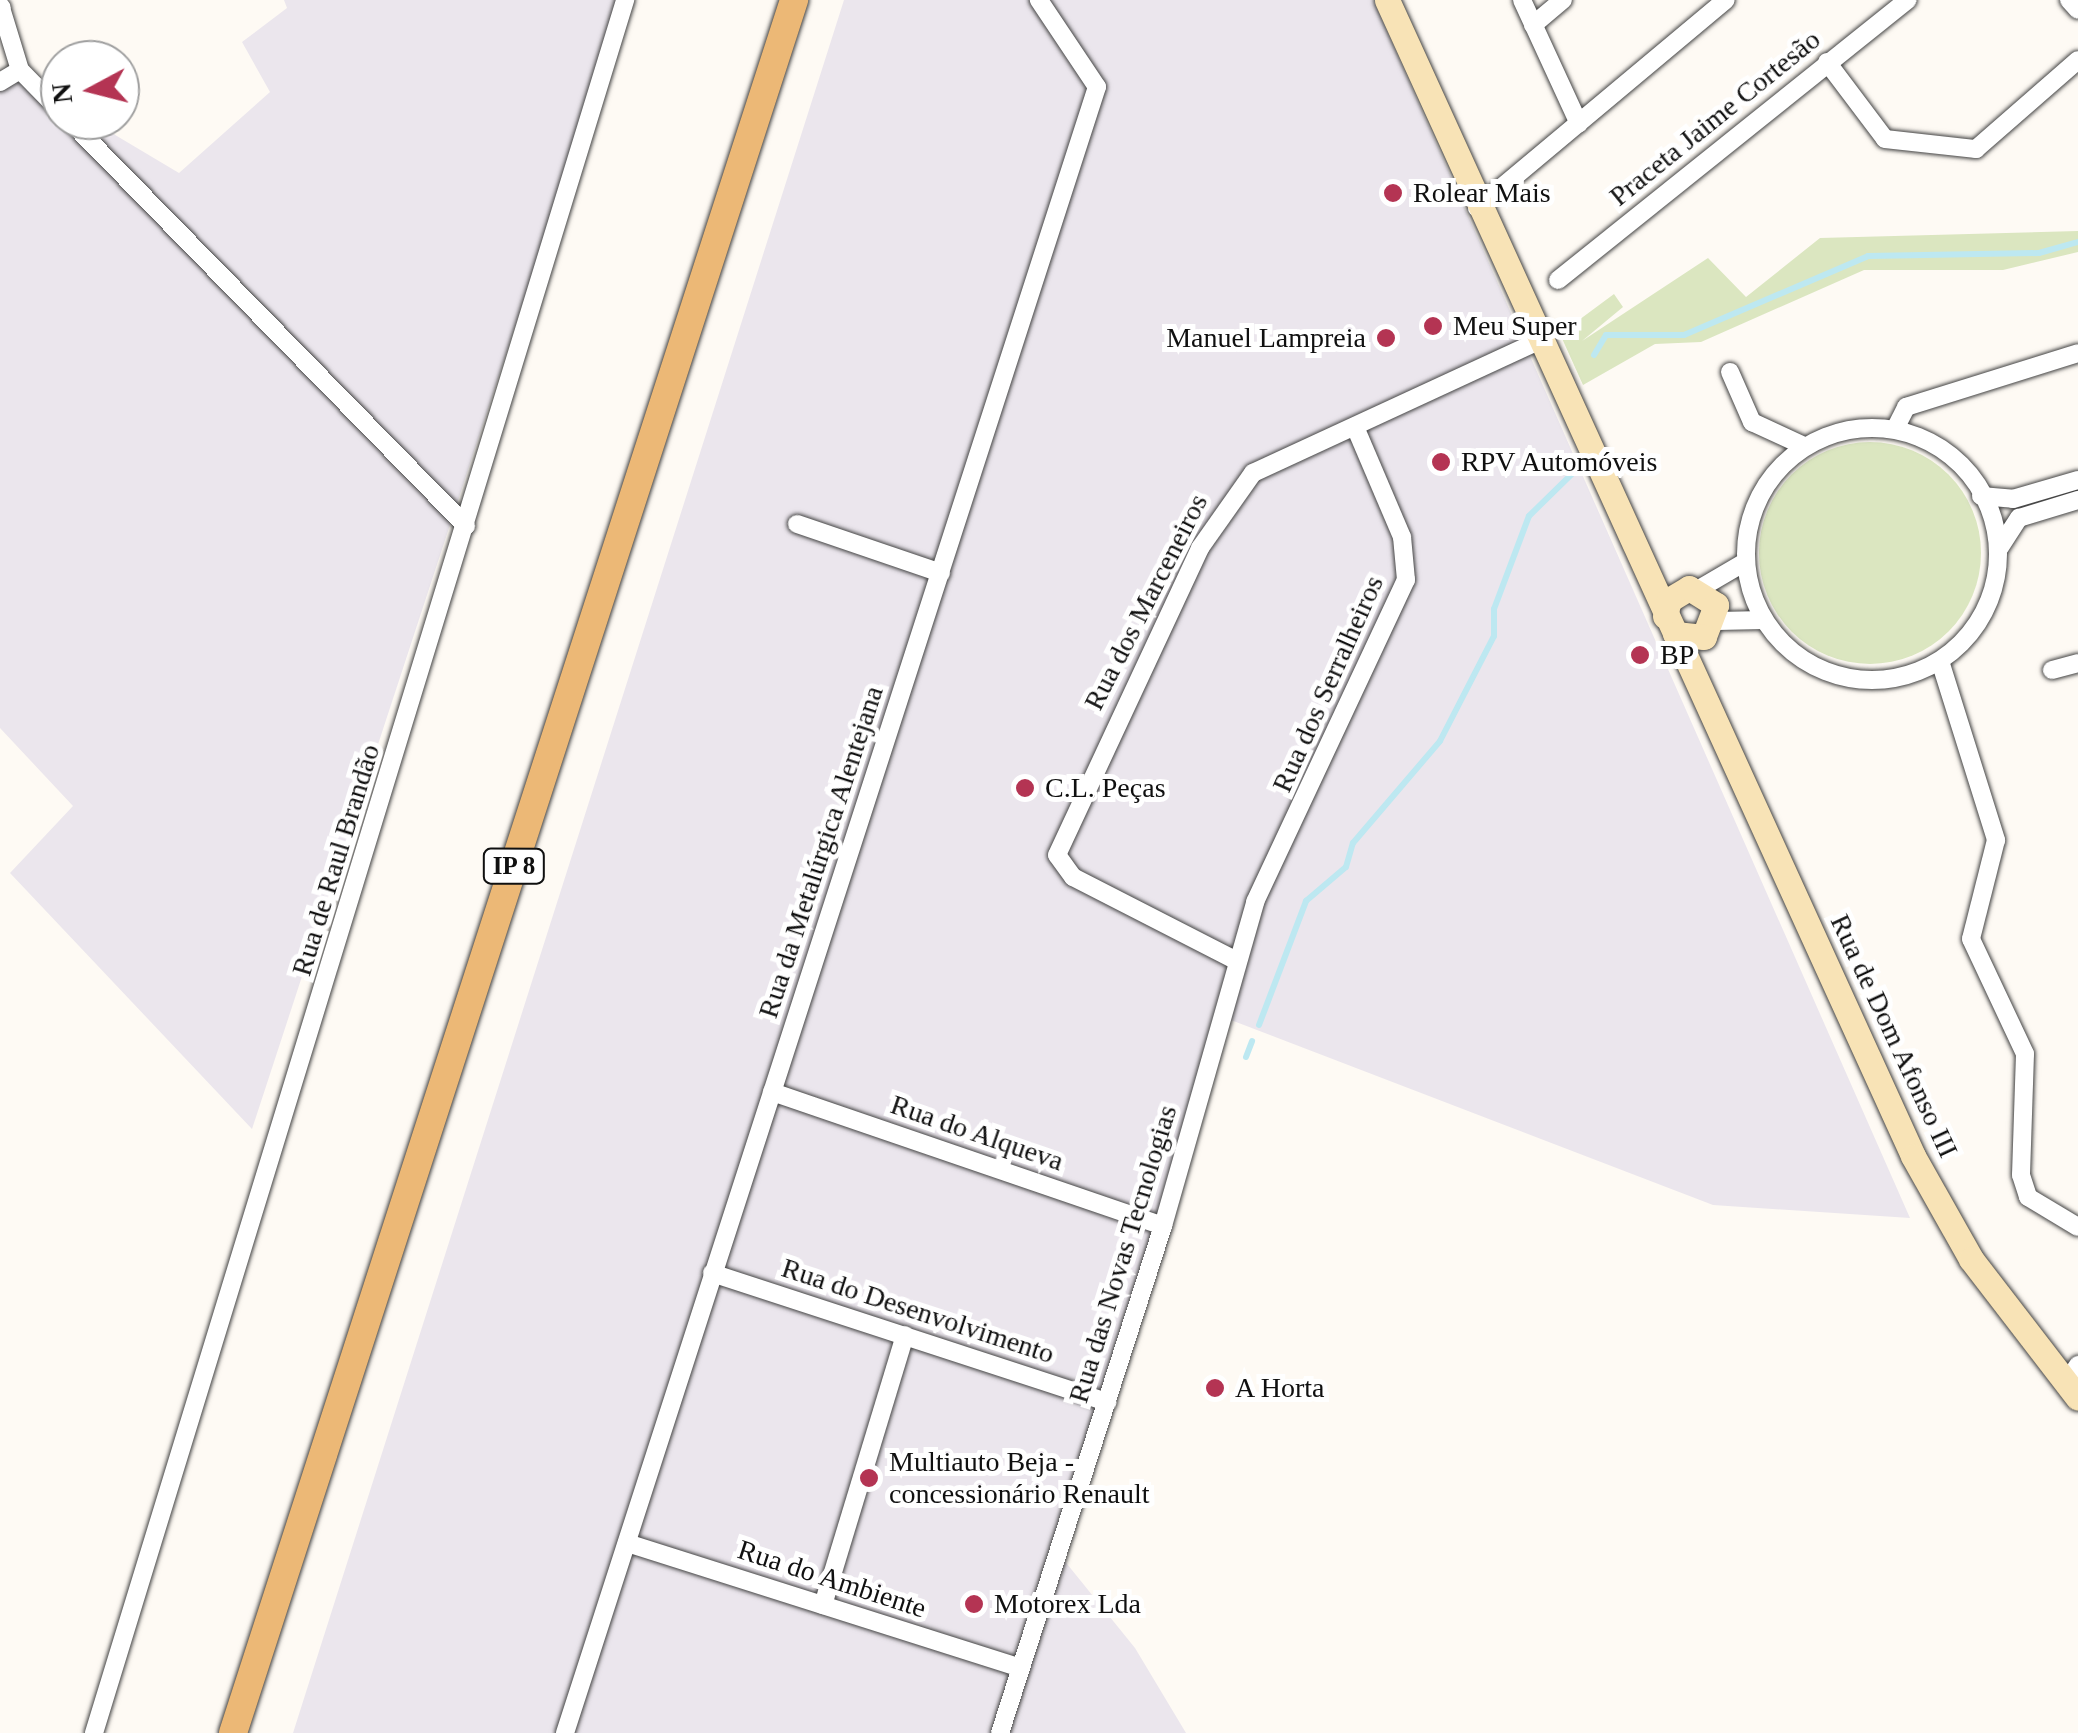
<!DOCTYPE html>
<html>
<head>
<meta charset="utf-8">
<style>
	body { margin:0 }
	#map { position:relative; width:2078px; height:1733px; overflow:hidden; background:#fefaf4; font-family:"Times New Roman",serif }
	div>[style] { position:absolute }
	.industrial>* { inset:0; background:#ebe6ed }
	.green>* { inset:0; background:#dbe6c0 }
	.round { border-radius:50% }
	.stream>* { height:6px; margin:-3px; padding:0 3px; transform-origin:3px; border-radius:3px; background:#bde8f1 }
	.roads { filter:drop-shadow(0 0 2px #434343) drop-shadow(0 0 2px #434343) }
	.minor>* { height:18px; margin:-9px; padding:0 9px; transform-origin:9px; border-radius:9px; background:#fff }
	.minor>.ring { margin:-9px; padding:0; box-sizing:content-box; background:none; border:18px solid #fff; border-radius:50% }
	.tertiary>* { height:20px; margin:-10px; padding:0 10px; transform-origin:10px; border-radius:10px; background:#fff }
	.secondary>* { height:25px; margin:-12.5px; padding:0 12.5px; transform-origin:12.5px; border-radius:12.5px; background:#f8e3b6 }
	.primary>* { height:28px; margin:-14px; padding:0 14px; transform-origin:14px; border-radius:14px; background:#ecb876 }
	.dots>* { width:28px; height:28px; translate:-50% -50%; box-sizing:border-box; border:5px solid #fff; border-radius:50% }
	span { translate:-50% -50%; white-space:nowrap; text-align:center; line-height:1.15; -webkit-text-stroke:10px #fff; paint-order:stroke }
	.shield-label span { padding:2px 8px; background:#fff; border:2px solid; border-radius:8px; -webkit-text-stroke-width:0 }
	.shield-label { font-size:25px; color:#101010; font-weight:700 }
	.street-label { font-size:28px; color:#101010 }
	.poi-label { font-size:28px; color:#101010 }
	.left { translate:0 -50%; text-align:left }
	.right { translate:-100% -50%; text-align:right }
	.north { position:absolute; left:40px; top:40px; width:100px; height:100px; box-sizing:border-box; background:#fff; border:2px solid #9f9f9f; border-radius:50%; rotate:263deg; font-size:28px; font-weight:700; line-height:40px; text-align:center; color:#101010 }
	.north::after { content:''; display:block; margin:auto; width:35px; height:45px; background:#b43453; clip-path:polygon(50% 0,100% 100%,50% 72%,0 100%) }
</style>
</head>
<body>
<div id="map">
	<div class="industrial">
		<div style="clip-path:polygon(284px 0,622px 0,252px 1129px,10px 873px,73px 806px,0 728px,0 90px,19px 78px,60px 102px,60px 120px,90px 120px,179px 173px,270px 92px,242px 42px,287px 8px)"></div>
		<div style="clip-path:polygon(844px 0,1373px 0,1910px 1218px,1713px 1205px,1223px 1017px,1059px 1554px,1135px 1648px,1186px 1733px,293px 1733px)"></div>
	</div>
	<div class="green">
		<div style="clip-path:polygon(2078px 231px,2078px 252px,2003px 270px,1864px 270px,1701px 342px,1655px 344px,1583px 385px,1560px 334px,1614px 294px,1623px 307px,1582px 341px,1708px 258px,1746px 297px,1820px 238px)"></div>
		<div class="round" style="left:1759px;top:442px;width:222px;height:222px"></div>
	</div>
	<div class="stream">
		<div style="left:1594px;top:355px;width:23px;rotate:-59deg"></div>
		<div style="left:1606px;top:335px;width:78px"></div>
		<div style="left:1684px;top:335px;width:200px;rotate:-23.2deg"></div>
		<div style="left:1868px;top:256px;width:171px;rotate:-1deg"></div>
		<div style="left:2039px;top:253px;width:41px;rotate:-15.8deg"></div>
		<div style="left:1259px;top:1025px;width:133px;rotate:-69.2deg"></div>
		<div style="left:1306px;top:901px;width:52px;rotate:-40.4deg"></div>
		<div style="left:1346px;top:867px;width:25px;rotate:-74deg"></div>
		<div style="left:1353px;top:843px;width:134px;rotate:-49.5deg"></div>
		<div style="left:1440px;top:741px;width:118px;rotate:-62.8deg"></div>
		<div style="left:1494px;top:636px;width:27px;rotate:-90deg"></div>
		<div style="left:1494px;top:609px;width:99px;rotate:-69.4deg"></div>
		<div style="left:1529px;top:516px;width:67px;rotate:-44.4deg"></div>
		<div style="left:1246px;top:1057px;width:17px;rotate:-69deg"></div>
	</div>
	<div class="roads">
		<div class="minor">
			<div style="left:1522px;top:0;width:136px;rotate:65.3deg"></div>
			<div style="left:2069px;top:0;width:13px;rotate:48deg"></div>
			<div style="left:1px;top:8px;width:65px;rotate:73deg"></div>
			<div style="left:20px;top:70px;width:57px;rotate:45.7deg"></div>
			<div style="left:1533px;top:25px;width:39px;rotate:-40deg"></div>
			<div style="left:1827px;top:62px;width:96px;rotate:53deg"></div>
			<div style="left:1885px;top:139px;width:92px;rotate:6.3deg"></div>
			<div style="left:1976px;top:149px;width:135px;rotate:-41.1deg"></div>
			<div style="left:0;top:82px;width:23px;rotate:-31deg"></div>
			<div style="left:69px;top:120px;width:568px;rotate:45.64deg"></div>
			<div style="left:1477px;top:208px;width:324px;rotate:-39.9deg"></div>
			<div style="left:1558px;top:280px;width:448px;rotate:-38.7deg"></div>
			<div style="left:1730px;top:372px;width:55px;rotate:66.3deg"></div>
			<div style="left:1752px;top:422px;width:57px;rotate:24.8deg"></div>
			<div class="ring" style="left:1746px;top:428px;width:234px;height:234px"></div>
			<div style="left:1895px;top:429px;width:25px;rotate:-63deg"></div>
			<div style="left:1906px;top:407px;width:180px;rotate:-17.4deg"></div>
			<div style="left:1981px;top:496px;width:32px;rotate:5deg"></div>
			<div style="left:2013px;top:499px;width:68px;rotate:-16.3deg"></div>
			<div style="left:797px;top:524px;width:152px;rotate:18.8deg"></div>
			<div style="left:2000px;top:547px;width:35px;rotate:-57deg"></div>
			<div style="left:2019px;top:518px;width:62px;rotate:-17deg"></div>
			<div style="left:1699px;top:589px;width:53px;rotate:-30.4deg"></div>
			<div style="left:1717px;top:621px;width:47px;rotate:-1.2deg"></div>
			<div style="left:1940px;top:661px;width:188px;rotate:72.6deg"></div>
			<div style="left:1996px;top:840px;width:102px;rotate:104.2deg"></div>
			<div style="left:1971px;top:939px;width:127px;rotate:64.8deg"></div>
			<div style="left:2025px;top:1054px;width:121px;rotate:91.9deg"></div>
			<div style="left:2021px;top:1175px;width:23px;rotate:72deg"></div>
			<div style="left:2028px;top:1197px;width:58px;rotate:31deg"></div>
			<div style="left:2052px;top:670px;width:27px;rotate:-15deg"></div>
			<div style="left:1235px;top:960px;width:182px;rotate:-152.9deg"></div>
			<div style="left:1073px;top:877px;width:27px;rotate:-126deg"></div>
			<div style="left:1057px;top:855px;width:339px;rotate:-65deg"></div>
			<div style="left:1200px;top:548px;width:92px;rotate:-54.8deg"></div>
			<div style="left:1253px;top:473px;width:313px;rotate:-24.8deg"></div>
			<div style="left:772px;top:1092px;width:413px;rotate:18.9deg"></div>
			<div style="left:712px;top:1273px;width:416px;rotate:18.1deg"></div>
			<div style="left:2066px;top:1383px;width:22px;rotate:-56deg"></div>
			<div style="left:627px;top:1543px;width:413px;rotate:17.6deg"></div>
			<div style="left:823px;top:1605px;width:282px;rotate:-73.1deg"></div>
			<div style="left:94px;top:1733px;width:1813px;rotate:-72.96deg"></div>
			<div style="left:565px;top:1733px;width:1730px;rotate:-72.09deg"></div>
			<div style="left:1097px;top:87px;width:105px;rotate:-123.7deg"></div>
			<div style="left:1000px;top:1733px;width:533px;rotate:-72.18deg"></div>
			<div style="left:1163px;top:1226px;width:337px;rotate:-74.1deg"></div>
			<div style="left:1255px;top:902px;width:356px;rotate:-64.9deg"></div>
			<div style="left:1406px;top:580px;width:43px;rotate:-95.3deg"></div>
			<div style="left:1402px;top:537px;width:120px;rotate:-113.1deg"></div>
		</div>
		<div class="tertiary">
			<div style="left:0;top:7px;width:1px;rotate:45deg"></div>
		</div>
		<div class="secondary">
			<div style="left:1387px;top:0;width:1270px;rotate:65.53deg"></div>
			<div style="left:1913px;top:1156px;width:118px;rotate:60.6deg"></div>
			<div style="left:1971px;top:1259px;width:175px;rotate:52.4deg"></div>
			<div style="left:1665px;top:616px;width:16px;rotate:-76deg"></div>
			<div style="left:1669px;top:600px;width:23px;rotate:-31deg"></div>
			<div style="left:1689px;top:588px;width:32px;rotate:32deg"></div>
			<div style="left:1716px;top:605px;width:34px;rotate:111deg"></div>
			<div style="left:1704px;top:637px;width:29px;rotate:-174deg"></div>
		</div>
		<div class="primary">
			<div style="left:233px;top:1733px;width:1822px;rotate:-72.06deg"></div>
		</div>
	</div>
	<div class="dots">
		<div style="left:1393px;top:193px;background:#b43453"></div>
		<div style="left:1433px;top:326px;background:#b43453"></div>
		<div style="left:1386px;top:338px;background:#b43453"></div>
		<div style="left:1441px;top:462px;background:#b43453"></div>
		<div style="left:1640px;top:655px;background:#b43453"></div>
		<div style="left:1025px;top:788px;background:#b43453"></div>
		<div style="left:1215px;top:1388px;background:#b43453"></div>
		<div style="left:869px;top:1478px;background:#b43453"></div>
		<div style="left:974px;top:1604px;background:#b43453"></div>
	</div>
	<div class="shield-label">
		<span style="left:514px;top:866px">IP 8</span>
	</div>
	<div class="street-label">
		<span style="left:1715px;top:118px;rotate:-39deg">Praceta Jaime Cortesão</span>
		<span style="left:1146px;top:602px;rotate:-63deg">Rua dos Marceneiros</span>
		<span style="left:1328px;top:684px;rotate:-66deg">Rua dos Serralheiros</span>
		<span style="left:821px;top:852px;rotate:-72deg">Rua da Metalúrgica Alentejana</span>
		<span style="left:336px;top:860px;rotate:-73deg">Rua de Raul Brandão</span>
		<span style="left:1894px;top:1036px;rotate:65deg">Rua de Dom Afonso III</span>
		<span style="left:977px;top:1133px;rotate:19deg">Rua do Alqueva</span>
		<span style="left:1123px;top:1254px;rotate:-73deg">Rua das Novas Tecnologias</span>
		<span style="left:918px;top:1311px;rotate:18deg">Rua do Desenvolvimento</span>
		<span style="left:832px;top:1579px;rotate:18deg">Rua do Ambiente</span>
	</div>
	<div class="poi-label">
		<span class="left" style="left:1413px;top:193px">Rolear Mais</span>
		<span class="left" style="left:1453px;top:326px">Meu Super</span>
		<span class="right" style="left:1366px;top:338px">Manuel Lampreia</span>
		<span class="left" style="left:1461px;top:462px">RPV Automóveis</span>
		<span class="left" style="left:1660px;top:655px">BP</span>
		<span class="left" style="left:1045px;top:788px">C.L. Peças</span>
		<span class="left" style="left:1235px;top:1388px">A Horta</span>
		<span class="left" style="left:889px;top:1478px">Multiauto Beja -<br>concessionário Renault</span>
		<span class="left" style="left:994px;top:1604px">Motorex Lda</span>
	</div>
	<div class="north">N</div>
</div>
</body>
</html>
